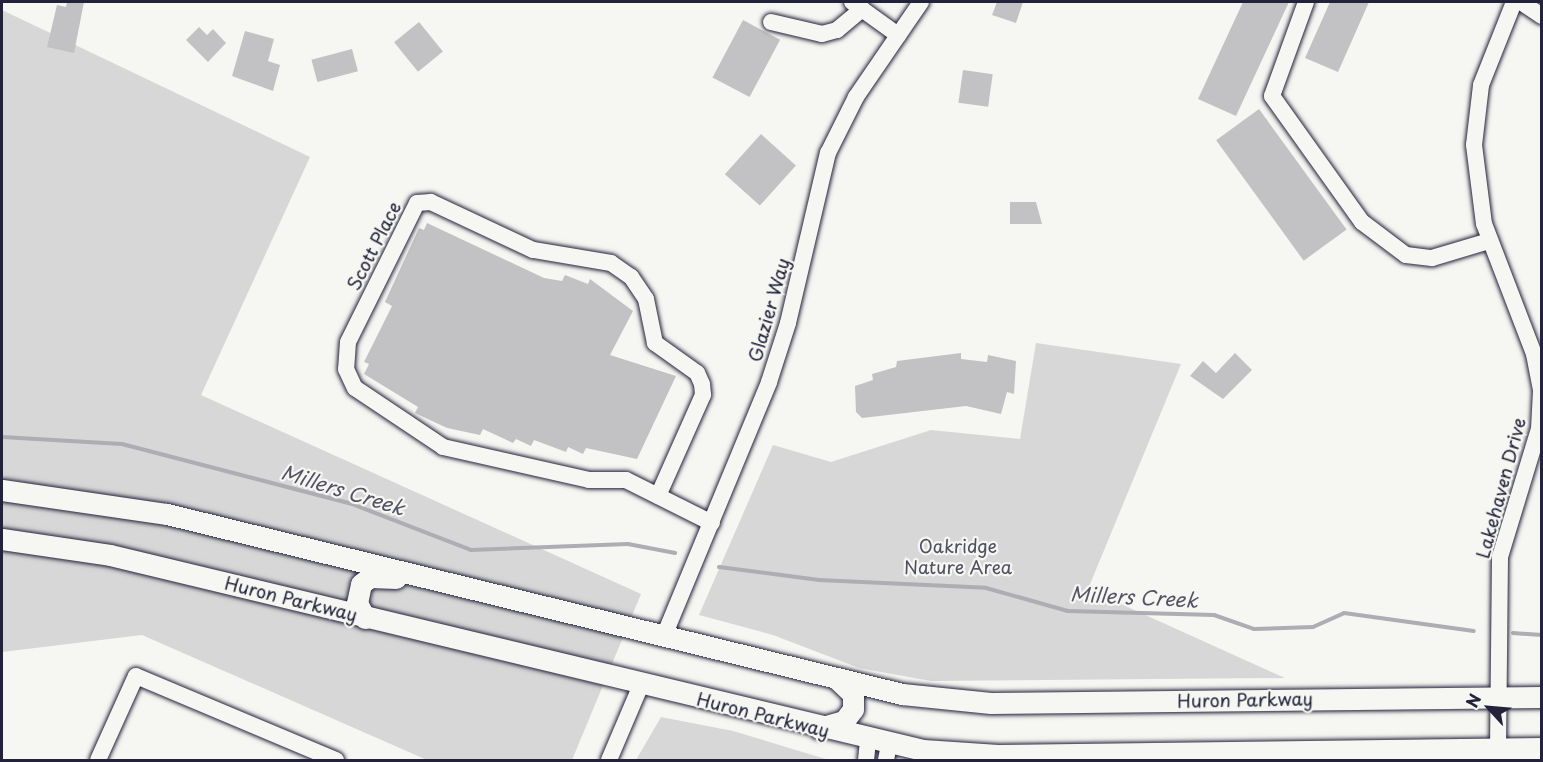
<!DOCTYPE html>
<html>
<head>
<meta charset="utf-8">
<style>
	body { margin:0 }
	#map { position:relative; width:1543px; height:762px; overflow:hidden; background:#f6f6f2; font-family:"Playpen Sans",sans-serif }
	div>[style] { position:absolute }
	.green>* { inset:0; background:#d7d7d7 }
	.stream>* { height:4px; margin:-2px; padding:0 2px; transform-origin:2px; border-radius:2px; background:#adadb3 }
	.building>* { inset:0; background:#c2c2c4; transform-origin:0 0 }
	.roads { filter:drop-shadow(0 0 2px #22223b) drop-shadow(0 0 2px #22223b) }
	.minor>* { height:16px; margin:-8px; padding:0 8px; transform-origin:8px; border-radius:8px; background:#f6f6f2 }
	.major>* { height:21px; margin:-10.5px; padding:0 10.5px; transform-origin:10.5px; border-radius:10.5px; background:#f6f6f2 }
	span { translate:-50% -50%; white-space:nowrap; text-align:center; line-height:1.15; -webkit-text-stroke:4.5px #f6f6f2; paint-order:stroke }
	.street-label { font-size:18px; color:#22223b }
	.park-label { font-size:18px; color:#4f4f62 }
	.water-label { font-size:20px; color:#535365; font-style:italic }
	.frame { position:absolute; inset:0; border:3px solid #22223b; pointer-events:none }
	.north { position:absolute; left:1459px; top:678px; width:60px; height:60px; -webkit-text-stroke:4px #f6f6f2; paint-order:stroke; rotate:296deg; font-size:16px; font-weight:700; line-height:24px; text-align:center; color:#22223b }
	.north::after { content:''; display:block; margin:auto; width:21px; height:27px; background:#22223b; clip-path:polygon(50% 0,100% 100%,50% 72%,0 100%) }
</style>
</head>
<body>
<div id="map">
	<div class="green">
		<div style="clip-path:polygon(2px 10px,310px 157px,201px 395px,641px 594px,572px 760px,427px 760px,142px 635px,2px 652px)"></div>
		<div style="clip-path:polygon(1036px 343px,1181px 364px,1088px 589px,1285px 678px,931px 681px,859px 668px,773px 635px,699px 615px,773px 445px,831px 462px,931px 430px,1020px 439px)"></div>
		<div style="clip-path:polygon(661px 717px,733px 731px,829px 760px,636px 760px)"></div>
	</div>
	<div class="stream">
		<div style="left:2px;top:437px;width:120px;rotate:3.3deg"></div>
		<div style="left:122px;top:444px;width:238px;rotate:14.6deg"></div>
		<div style="left:352px;top:504px;width:128px;rotate:21.1deg"></div>
		<div style="left:471px;top:550px;width:157px;rotate:-2.2deg"></div>
		<div style="left:628px;top:544px;width:48px;rotate:10.8deg"></div>
		<div style="left:719px;top:567px;width:101px;rotate:7.4deg"></div>
		<div style="left:819px;top:580px;width:167px;rotate:2.7deg"></div>
		<div style="left:986px;top:588px;width:85px;rotate:15.7deg"></div>
		<div style="left:1068px;top:611px;width:146px;rotate:1.6deg"></div>
		<div style="left:1214px;top:615px;width:42px;rotate:19.3deg"></div>
		<div style="left:1254px;top:629px;width:59px;rotate:-1.9deg"></div>
		<div style="left:1313px;top:627px;width:34px;rotate:-24deg"></div>
		<div style="left:1344px;top:613px;width:131px;rotate:7.9deg"></div>
		<div style="left:1513px;top:633px;width:29px;rotate:4deg"></div>
	</div>
	<div class="building">
		<div style="clip-path:polygon(67px 2px,84px 2px,74px 53px,47px 47px,57px 5px,66px 7px)"></div>
		<div style="clip-path:polygon(997px 2px,1023px 2px,1016px 23px,992px 15px)"></div>
		<div style="clip-path:polygon(1243px 2px,1289px 2px,1236px 116px,1198px 99px)"></div>
		<div style="clip-path:polygon(1330px 2px,1369px 2px,1338px 72px,1305px 58px)"></div>
		<div style="left:743px;top:20px;width:42px;height:65px;rotate:28deg"></div>
		<div style="left:419px;top:22px;width:38px;height:32px;rotate:51deg"></div>
		<div style="clip-path:polygon(199px 27px,207px 35px,213px 29px,226px 43px,208px 62px,186px 40px)"></div>
		<div style="clip-path:polygon(245px 31px,274px 39px,268px 61px,280px 65px,273px 91px,232px 76px)"></div>
		<div style="left:352px;top:49px;width:23px;height:42px;rotate:75deg"></div>
		<div style="left:963px;top:70px;width:30px;height:33px;rotate:8deg"></div>
		<div style="left:1259px;top:109px;width:149px;height:53px;rotate:54deg"></div>
		<div style="left:761px;top:134px;width:47px;height:54px;rotate:42deg"></div>
		<div style="clip-path:polygon(1010px 202px,1036px 202px,1042px 224px,1010px 224px)"></div>
		<div style="clip-path:polygon(427px 223px,544px 278px,562px 281px,565px 275px,588px 284px,590px 279px,633px 311px,610px 355px,676px 376px,637px 459px,586px 448px,583px 454px,568px 447px,566px 452px,534px 440px,531px 446px,516px 439px,513px 443px,483px 429px,480px 435px,447px 428px,415px 413px,418px 407px,364px 374px,369px 364px,364px 362px,392px 306px,385px 302px,419px 228px,424px 230px)"></div>
		<div style="clip-path:polygon(961px 353px,961px 359px,987px 362px,988px 355px,1016px 361px,1014px 394px,1007px 392px,1001px 414px,966px 406px,862px 418px,856px 412px,855px 386px,873px 380px,872px 374px,896px 367px,897px 361px)"></div>
		<div style="clip-path:polygon(1235px 353px,1252px 370px,1223px 399px,1190px 376px,1203px 361px,1216px 373px)"></div>
	</div>
	<div class="roads">
		<div class="minor">
			<div style="left:852px;top:2px;width:57px;rotate:35.7deg"></div>
			<div style="left:1306px;top:2px;width:100px;rotate:109.9deg"></div>
			<div style="left:1272px;top:96px;width:155px;rotate:54.5deg"></div>
			<div style="left:1362px;top:222px;width:55px;rotate:36.9deg"></div>
			<div style="left:1406px;top:255px;width:26px;rotate:7deg"></div>
			<div style="left:1432px;top:258px;width:59px;rotate:-16.6deg"></div>
			<div style="left:1521px;top:2px;width:25px;rotate:34deg"></div>
			<div style="left:771px;top:22px;width:52px;rotate:13.2deg"></div>
			<div style="left:822px;top:34px;width:16px;rotate:-15deg"></div>
			<div style="left:837px;top:30px;width:33px;rotate:-40deg"></div>
			<div style="left:658px;top:496px;width:111px;rotate:-66deg"></div>
			<div style="left:703px;top:395px;width:11px;rotate:-95deg"></div>
			<div style="left:702px;top:384px;width:12px;rotate:-114deg"></div>
			<div style="left:697px;top:373px;width:52px;rotate:-144.5deg"></div>
			<div style="left:655px;top:343px;width:45px;rotate:-101.6deg"></div>
			<div style="left:646px;top:299px;width:27px;rotate:-124deg"></div>
			<div style="left:631px;top:277px;width:24px;rotate:-145deg"></div>
			<div style="left:611px;top:263px;width:79px;rotate:-170.5deg"></div>
			<div style="left:533px;top:250px;width:113px;rotate:-154.8deg"></div>
			<div style="left:431px;top:202px;width:14px;rotate:176deg"></div>
			<div style="left:417px;top:203px;width:155px;rotate:116.4deg"></div>
			<div style="left:348px;top:342px;width:27px;rotate:94deg"></div>
			<div style="left:346px;top:369px;width:21px;rotate:65deg"></div>
			<div style="left:355px;top:388px;width:106px;rotate:33.8deg"></div>
			<div style="left:443px;top:447px;width:150px;rotate:12.7deg"></div>
			<div style="left:589px;top:480px;width:37px"></div>
			<div style="left:626px;top:480px;width:96px;rotate:26.6deg"></div>
			<div style="left:664px;top:636px;width:275px;rotate:-67.5deg"></div>
			<div style="left:769px;top:382px;width:62px;rotate:-72.1deg"></div>
			<div style="left:788px;top:323px;width:175px;rotate:-76.8deg"></div>
			<div style="left:828px;top:153px;width:63px;rotate:-63.4deg"></div>
			<div style="left:856px;top:97px;width:115px;rotate:-55.6deg"></div>
			<div style="left:1498px;top:749px;width:192px;rotate:-89.4deg"></div>
			<div style="left:1500px;top:557px;width:134px;rotate:-73.1deg"></div>
			<div style="left:1539px;top:429px;width:39px;rotate:-87deg"></div>
			<div style="left:1541px;top:390px;width:37px;rotate:-101deg"></div>
			<div style="left:1534px;top:354px;width:139px;rotate:-111deg"></div>
			<div style="left:1484px;top:224px;width:80px;rotate:-97.2deg"></div>
			<div style="left:1474px;top:145px;width:60px;rotate:-83.3deg"></div>
			<div style="left:1481px;top:85px;width:89px;rotate:-68.3deg"></div>
			<div style="left:98px;top:760px;width:92px;rotate:-65.7deg"></div>
			<div style="left:136px;top:676px;width:217px;rotate:22.8deg"></div>
			<div style="left:609px;top:760px;width:82px;rotate:-66.9deg"></div>
			<div style="left:866px;top:760px;width:19px;rotate:-84deg"></div>
			<div style="left:886px;top:760px;width:15px;rotate:-79deg"></div>
		</div>
		<div class="major">
			<div style="left:2px;top:490px;width:167px;rotate:8.3deg"></div>
			<div style="left:167px;top:514px;width:757px;rotate:13.76deg"></div>
			<div style="left:902px;top:694px;width:89px;rotate:5.8deg"></div>
			<div style="left:991px;top:703px;width:551px;rotate:-0.62deg"></div>
			<div style="left:2px;top:539px;width:109px;rotate:8.4deg"></div>
			<div style="left:110px;top:555px;width:836px;rotate:13.49deg"></div>
			<div style="left:923px;top:750px;width:75px;rotate:3.8deg"></div>
			<div style="left:998px;top:755px;width:544px;rotate:-0.74deg"></div>
			<div style="left:365px;top:618px;width:17px;rotate:-118deg"></div>
			<div style="left:357px;top:603px;width:19px;rotate:-78deg"></div>
			<div style="left:361px;top:584px;width:11px;rotate:-38deg"></div>
			<div style="left:370px;top:577px;width:26px;rotate:2deg"></div>
			<div style="left:819px;top:728px;width:26px;rotate:-16deg"></div>
			<div style="left:844px;top:721px;width:15px;rotate:-53deg"></div>
			<div style="left:853px;top:709px;width:15px;rotate:-90deg"></div>
			<div style="left:853px;top:694px;width:21px;rotate:-137deg"></div>
		</div>
	</div>
	<div class="street-label">
		<span style="left:374px;top:246px;rotate:-63deg">Scott Place</span>
		<span style="left:769px;top:310px;rotate:-74deg">Glazier Way</span>
		<span style="left:1501px;top:488px;rotate:-75deg">Lakehaven Drive</span>
		<span style="left:291px;top:599px;rotate:14deg">Huron Parkway</span>
		<span style="left:1245px;top:700px;rotate:-1deg">Huron Parkway</span>
		<span style="left:763px;top:715px;rotate:14deg">Huron Parkway</span>
	</div>
	<div class="park-label">
		<span style="left:958px;top:557px">Oakridge<br>Nature Area</span>
	</div>
	<div class="water-label">
		<span style="left:343px;top:490px;rotate:17deg">Millers Creek</span>
		<span style="left:1134px;top:597px;rotate:3deg">Millers Creek</span>
	</div>
	<div class="frame"></div>
	<div class="north">N</div>
</div>
</body>
</html>
